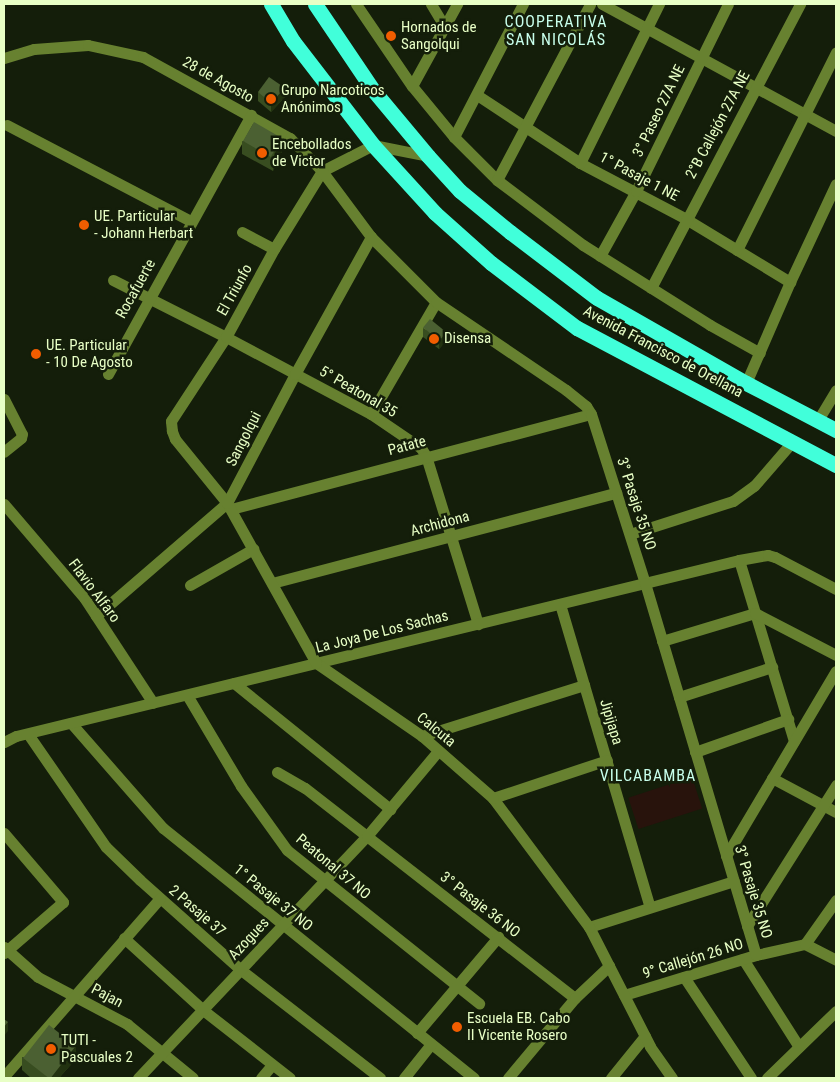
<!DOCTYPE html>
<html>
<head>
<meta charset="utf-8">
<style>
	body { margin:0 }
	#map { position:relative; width:840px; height:1082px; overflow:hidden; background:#141e0a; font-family:"Roboto Condensed",sans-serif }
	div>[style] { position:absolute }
	.green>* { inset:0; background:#28130c; transform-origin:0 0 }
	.minor>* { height:11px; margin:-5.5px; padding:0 5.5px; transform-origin:5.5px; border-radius:5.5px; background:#678130 }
	.highway>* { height:15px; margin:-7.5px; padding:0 7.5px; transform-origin:7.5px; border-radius:7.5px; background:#41ffda }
	.wall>* { inset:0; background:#384d20 }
	.shaded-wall>* { inset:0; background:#223210 }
	.building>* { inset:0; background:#4b6032; transform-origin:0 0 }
	.dots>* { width:14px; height:14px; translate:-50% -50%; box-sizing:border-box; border:2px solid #141e0a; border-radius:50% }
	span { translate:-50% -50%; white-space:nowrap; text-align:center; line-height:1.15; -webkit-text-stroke:5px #141e0a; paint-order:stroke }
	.poi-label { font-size:15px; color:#e8ffc6 }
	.left { translate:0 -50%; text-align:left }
	.street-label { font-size:15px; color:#e8ffc6 }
	.neighbourhood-label { font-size:16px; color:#c8ffec; letter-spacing:1px }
	.frame { position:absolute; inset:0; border:5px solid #e8ffc6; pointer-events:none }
</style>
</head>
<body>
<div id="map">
	<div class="green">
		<div style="left:692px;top:777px;width:33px;height:67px;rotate:72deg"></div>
	</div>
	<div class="minor">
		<div style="left:356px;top:4px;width:99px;rotate:55.7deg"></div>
		<div style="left:412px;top:86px;width:66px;rotate:50.5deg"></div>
		<div style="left:454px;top:137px;width:61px;rotate:45deg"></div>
		<div style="left:497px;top:180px;width:108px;rotate:37.1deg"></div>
		<div style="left:583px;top:245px;width:150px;rotate:32.2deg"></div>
		<div style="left:710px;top:325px;width:57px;rotate:29.2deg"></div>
		<div style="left:431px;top:4px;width:26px;rotate:59deg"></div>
		<div style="left:602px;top:4px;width:266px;rotate:28.5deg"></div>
		<div style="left:4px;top:58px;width:31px;rotate:-17deg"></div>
		<div style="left:34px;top:49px;width:54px;rotate:-4.2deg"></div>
		<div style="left:88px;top:45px;width:56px;rotate:12.3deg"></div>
		<div style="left:143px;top:57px;width:168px;rotate:28.9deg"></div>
		<div style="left:290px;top:138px;width:46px;rotate:45.9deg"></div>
		<div style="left:322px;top:171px;width:57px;rotate:-27deg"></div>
		<div style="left:373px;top:145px;width:56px;rotate:11.3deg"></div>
		<div style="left:412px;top:86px;width:94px;rotate:-61.2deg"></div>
		<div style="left:477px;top:95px;width:123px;rotate:33.4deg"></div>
		<div style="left:580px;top:163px;width:120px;rotate:27.8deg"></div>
		<div style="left:686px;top:219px;width:122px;rotate:31.2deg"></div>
		<div style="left:7px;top:125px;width:208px;rotate:27.6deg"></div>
		<div style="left:454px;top:137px;width:150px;rotate:-62.6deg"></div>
		<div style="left:580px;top:163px;width:178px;rotate:-63.6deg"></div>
		<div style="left:497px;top:180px;width:199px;rotate:-62.1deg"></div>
		<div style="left:242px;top:232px;width:36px;rotate:28deg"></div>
		<div style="left:737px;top:250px;width:221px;rotate:-63.4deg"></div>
		<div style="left:600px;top:256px;width:74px;rotate:-61deg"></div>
		<div style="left:636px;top:191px;width:208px;rotate:-63.8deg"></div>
		<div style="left:113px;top:280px;width:127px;rotate:26.8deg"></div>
		<div style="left:226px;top:337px;width:164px;rotate:28deg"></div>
		<div style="left:371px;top:414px;width:60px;rotate:34.2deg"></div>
		<div style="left:421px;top:448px;width:9px;rotate:58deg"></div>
		<div style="left:426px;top:456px;width:176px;rotate:72.8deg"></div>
		<div style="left:651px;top:288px;width:321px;rotate:-62.3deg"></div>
		<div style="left:108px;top:374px;width:296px;rotate:-61.1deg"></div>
		<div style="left:746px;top:383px;width:110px;rotate:-66.5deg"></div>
		<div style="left:790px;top:282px;width:108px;rotate:-64.9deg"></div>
		<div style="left:4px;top:399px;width:39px;rotate:63deg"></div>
		<div style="left:22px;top:434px;width:4px;rotate:104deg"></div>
		<div style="left:21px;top:438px;width:22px;rotate:141deg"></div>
		<div style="left:371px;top:414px;width:129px;rotate:-59.9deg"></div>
		<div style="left:818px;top:420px;width:35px;rotate:-59deg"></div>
		<div style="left:4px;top:504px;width:125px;rotate:49.5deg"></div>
		<div style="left:85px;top:599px;width:124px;rotate:56.8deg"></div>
		<div style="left:231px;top:509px;width:372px;rotate:-14.8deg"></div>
		<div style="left:630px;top:534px;width:108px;rotate:-17.8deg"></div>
		<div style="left:733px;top:501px;width:26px;rotate:-36deg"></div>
		<div style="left:754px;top:486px;width:60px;rotate:-49.1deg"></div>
		<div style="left:739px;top:560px;width:189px;rotate:73.1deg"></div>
		<div style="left:272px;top:583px;width:356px;rotate:-14.7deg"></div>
		<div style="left:190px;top:585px;width:73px;rotate:-29.7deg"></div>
		<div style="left:560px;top:604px;width:316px;rotate:73.5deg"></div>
		<div style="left:96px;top:616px;width:173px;rotate:-40.8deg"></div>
		<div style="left:227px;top:503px;width:146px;rotate:-62.2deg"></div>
		<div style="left:295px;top:374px;width:157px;rotate:-61deg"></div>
		<div style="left:662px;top:641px;width:97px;rotate:-16.8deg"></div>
		<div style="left:755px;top:613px;width:91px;rotate:27.4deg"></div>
		<div style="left:234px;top:683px;width:201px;rotate:38.9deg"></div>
		<div style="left:187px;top:695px;width:106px;rotate:59.3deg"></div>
		<div style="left:241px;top:786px;width:79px;rotate:54.3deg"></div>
		<div style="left:287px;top:850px;width:246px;rotate:38.6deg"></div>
		<div style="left:679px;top:697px;width:98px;rotate:-17.9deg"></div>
		<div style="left:71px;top:723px;width:140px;rotate:48.8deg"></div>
		<div style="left:163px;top:828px;width:399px;rotate:38.8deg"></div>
		<div style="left:28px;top:734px;width:137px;rotate:55.4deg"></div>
		<div style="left:106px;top:847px;width:47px;rotate:44.1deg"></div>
		<div style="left:140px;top:880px;width:135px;rotate:41.7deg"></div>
		<div style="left:241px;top:970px;width:176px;rotate:37.8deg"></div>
		<div style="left:422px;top:736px;width:170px;rotate:-17.5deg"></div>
		<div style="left:4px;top:742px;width:13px;rotate:-27deg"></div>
		<div style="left:16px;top:736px;width:744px;rotate:-13.68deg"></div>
		<div style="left:739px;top:560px;width:29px;rotate:-10deg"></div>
		<div style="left:768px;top:555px;width:7px;rotate:16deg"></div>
		<div style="left:775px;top:557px;width:69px;rotate:27.7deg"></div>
		<div style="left:695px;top:752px;width:99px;rotate:-19.5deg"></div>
		<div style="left:277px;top:772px;width:32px;rotate:30deg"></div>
		<div style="left:305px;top:788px;width:342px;rotate:37.9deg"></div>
		<div style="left:772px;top:778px;width:72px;rotate:28deg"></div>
		<div style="left:493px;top:798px;width:120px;rotate:-18.4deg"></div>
		<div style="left:4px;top:833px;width:91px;rotate:49.5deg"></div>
		<div style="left:63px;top:902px;width:78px;rotate:139.2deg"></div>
		<div style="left:726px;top:856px;width:215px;rotate:-59.3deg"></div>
		<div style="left:747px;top:926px;width:167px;rotate:-57.7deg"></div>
		<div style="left:589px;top:927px;width:152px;rotate:-17.6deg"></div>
		<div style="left:124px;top:938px;width:107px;rotate:42.3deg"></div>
		<div style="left:203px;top:1010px;width:110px;rotate:38deg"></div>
		<div style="left:805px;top:944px;width:35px;rotate:27deg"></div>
		<div style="left:4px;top:947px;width:45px;rotate:41.4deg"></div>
		<div style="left:38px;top:977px;width:101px;rotate:27.8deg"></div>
		<div style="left:127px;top:1024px;width:85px;rotate:39.3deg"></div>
		<div style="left:743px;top:959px;width:104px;rotate:57.5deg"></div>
		<div style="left:684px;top:977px;width:121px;rotate:56.4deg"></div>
		<div style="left:624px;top:995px;width:138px;rotate:-16.9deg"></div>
		<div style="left:756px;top:955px;width:50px;rotate:-12.7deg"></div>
		<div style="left:805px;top:944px;width:54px;rotate:-54.8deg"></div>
		<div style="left:417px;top:1033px;width:126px;rotate:-49.8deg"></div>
		<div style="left:7px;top:1073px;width:232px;rotate:-48.8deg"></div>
		<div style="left:138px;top:1078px;width:333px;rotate:-46.6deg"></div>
		<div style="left:367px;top:836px;width:111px;rotate:-50.1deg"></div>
		<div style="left:261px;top:1078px;width:17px;rotate:-50deg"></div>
		<div style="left:404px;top:1078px;width:43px;rotate:-51.5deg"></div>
		<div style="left:508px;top:1078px;width:104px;rotate:-50.1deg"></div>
		<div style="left:575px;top:998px;width:47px;rotate:-43.3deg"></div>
		<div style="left:611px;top:1078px;width:54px;rotate:-51deg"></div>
		<div style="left:672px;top:1078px;width:39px;rotate:-125deg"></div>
		<div style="left:650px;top:1046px;width:134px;rotate:-117.1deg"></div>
		<div style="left:589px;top:927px;width:161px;rotate:-126.7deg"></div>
		<div style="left:493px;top:798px;width:94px;rotate:-138.9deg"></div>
		<div style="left:422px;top:736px;width:129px;rotate:-145.4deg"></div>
		<div style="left:316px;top:663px;width:183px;rotate:-119.1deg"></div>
		<div style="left:227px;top:503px;width:82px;rotate:-129.1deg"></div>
		<div style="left:175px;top:439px;width:9px;rotate:-111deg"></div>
		<div style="left:172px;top:431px;width:10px;rotate:-96deg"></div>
		<div style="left:171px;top:421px;width:100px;rotate:-56.8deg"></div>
		<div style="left:226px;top:337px;width:100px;rotate:-61.4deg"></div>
		<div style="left:274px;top:249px;width:92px;rotate:-58.4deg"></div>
		<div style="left:322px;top:171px;width:82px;rotate:53.4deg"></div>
		<div style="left:371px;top:237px;width:92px;rotate:45deg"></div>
		<div style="left:436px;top:302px;width:157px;rotate:34.1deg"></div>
		<div style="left:566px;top:390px;width:26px;rotate:39deg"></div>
		<div style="left:586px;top:406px;width:9px;rotate:58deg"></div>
		<div style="left:591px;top:414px;width:177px;rotate:72.3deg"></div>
		<div style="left:645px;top:583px;width:388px;rotate:73.4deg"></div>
		<div style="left:767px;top:1078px;width:96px;rotate:-44.2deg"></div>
	</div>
	<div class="highway">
		<div style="left:271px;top:4px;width:43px;rotate:59.3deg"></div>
		<div style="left:293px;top:41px;width:131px;rotate:52.4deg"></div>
		<div style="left:373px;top:145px;width:92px;rotate:47.6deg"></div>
		<div style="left:435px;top:213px;width:75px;rotate:41.8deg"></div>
		<div style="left:491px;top:263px;width:108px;rotate:37.1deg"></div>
		<div style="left:577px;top:328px;width:293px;rotate:27.9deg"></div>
		<div style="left:315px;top:4px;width:104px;rotate:56deg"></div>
		<div style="left:373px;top:90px;width:86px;rotate:50.2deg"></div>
		<div style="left:428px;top:156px;width:47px;rotate:47.6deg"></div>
		<div style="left:460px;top:191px;width:65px;rotate:39.4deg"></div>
		<div style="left:510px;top:232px;width:109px;rotate:37.2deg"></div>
		<div style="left:597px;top:298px;width:172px;rotate:29.7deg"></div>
		<div style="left:746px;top:383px;width:102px;rotate:27.6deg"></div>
	</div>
	<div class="wall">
		<div style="clip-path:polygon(258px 92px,285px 97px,271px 112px,258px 101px)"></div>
		<div style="clip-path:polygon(242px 141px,282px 151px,273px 171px,242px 154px)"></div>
		<div style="clip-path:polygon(423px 328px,446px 341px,439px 349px,423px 337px)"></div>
		<div style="clip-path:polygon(22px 1057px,76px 1059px,59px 1078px,31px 1078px,22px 1070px)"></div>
	</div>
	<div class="shaded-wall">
		<div style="clip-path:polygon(285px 88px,285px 97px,271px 112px,271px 103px)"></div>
		<div style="clip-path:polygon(282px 138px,282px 151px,273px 171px,273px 158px)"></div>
		<div style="clip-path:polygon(446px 332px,446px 341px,439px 349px,439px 340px)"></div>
		<div style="clip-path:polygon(8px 1022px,8px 1031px,4px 1036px,4px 1027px)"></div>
		<div style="clip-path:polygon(76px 1046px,76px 1059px,59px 1078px,46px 1078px)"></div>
	</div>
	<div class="building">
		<div style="clip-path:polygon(269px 77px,285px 88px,271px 103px,258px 92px)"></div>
		<div style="left:254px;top:122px;width:32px;height:22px;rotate:30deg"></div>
		<div style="left:430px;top:319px;width:21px;height:11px;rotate:39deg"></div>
		<div style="clip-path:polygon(4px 1019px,8px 1022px,4px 1027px)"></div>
		<div style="left:49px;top:1025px;width:34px;height:42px;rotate:38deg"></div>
	</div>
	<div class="dots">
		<div style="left:391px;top:36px;background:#f15d00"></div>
		<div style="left:271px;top:99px;background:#f15d00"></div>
		<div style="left:262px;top:153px;background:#f15d00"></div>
		<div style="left:84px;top:225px;background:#f15d00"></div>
		<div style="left:434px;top:339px;background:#f15d00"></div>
		<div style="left:36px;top:354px;background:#f15d00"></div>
		<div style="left:457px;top:1027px;background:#f15d00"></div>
		<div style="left:51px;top:1049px;background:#f15d00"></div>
	</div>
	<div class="poi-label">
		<span class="left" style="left:401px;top:36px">Hornados de<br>Sangolqui</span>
		<span class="left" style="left:281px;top:99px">Grupo Narcoticos<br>Anónimos</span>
		<span class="left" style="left:272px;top:153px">Encebollados<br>de Victor</span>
		<span class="left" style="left:94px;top:225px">UE. Particular<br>- Johann Herbart</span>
		<span class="left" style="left:444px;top:339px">Disensa</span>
		<span class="left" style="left:46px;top:354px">UE. Particular<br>- 10 De Agosto</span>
		<span class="left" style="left:467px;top:1027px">Escuela EB. Cabo<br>II Vicente Rosero</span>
		<span class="left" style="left:61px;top:1049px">TUTI -<br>Pascuales 2</span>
	</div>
	<div class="street-label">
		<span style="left:218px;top:80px;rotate:29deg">28 de Agosto</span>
		<span style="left:659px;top:111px;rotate:-64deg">3° Paseo 27A NE</span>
		<span style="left:718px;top:125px;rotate:-62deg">2°B Callejón 27A NE</span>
		<span style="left:639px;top:177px;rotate:28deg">1° Pasaje 1 NE</span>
		<span style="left:136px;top:289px;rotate:-61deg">Rocafuerte</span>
		<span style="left:235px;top:290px;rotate:-61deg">El Triunfo</span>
		<span style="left:663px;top:352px;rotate:28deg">Avenida Francisco de Orellana</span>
		<span style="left:358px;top:392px;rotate:30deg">5° Peatonal 35</span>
		<span style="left:244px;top:439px;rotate:-63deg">Sangolqui</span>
		<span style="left:407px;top:446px;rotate:-15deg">Patate</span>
		<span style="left:636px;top:504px;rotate:72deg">3° Pasaje 35 NO</span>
		<span style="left:440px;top:524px;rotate:-15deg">Archidona</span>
		<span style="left:94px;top:591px;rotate:53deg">Flavio Alfaro</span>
		<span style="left:382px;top:632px;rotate:-14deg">La Joya De Los Sachas</span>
		<span style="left:611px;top:722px;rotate:73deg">Jipijapa</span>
		<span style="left:436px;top:730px;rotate:39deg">Calcuta</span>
		<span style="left:333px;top:867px;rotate:40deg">Peatonal 37 NO</span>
		<span style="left:753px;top:892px;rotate:73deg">3° Pasaje 35 NO</span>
		<span style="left:273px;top:898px;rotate:39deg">1° Pasaje 37 NO</span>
		<span style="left:480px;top:905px;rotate:38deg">3° Pasaje 36 NO</span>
		<span style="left:197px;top:911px;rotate:41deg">2 Pasaje 37</span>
		<span style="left:249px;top:939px;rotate:-47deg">Azogues</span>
		<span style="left:693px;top:959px;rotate:-17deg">9° Callejón 26 NO</span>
		<span style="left:107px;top:996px;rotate:28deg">Pajan</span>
	</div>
	<div class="neighbourhood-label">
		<span style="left:556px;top:31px">COOPERATIVA<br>SAN NICOLÁS</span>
		<span style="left:648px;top:776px">VILCABAMBA</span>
	</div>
	<div class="frame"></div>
</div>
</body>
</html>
